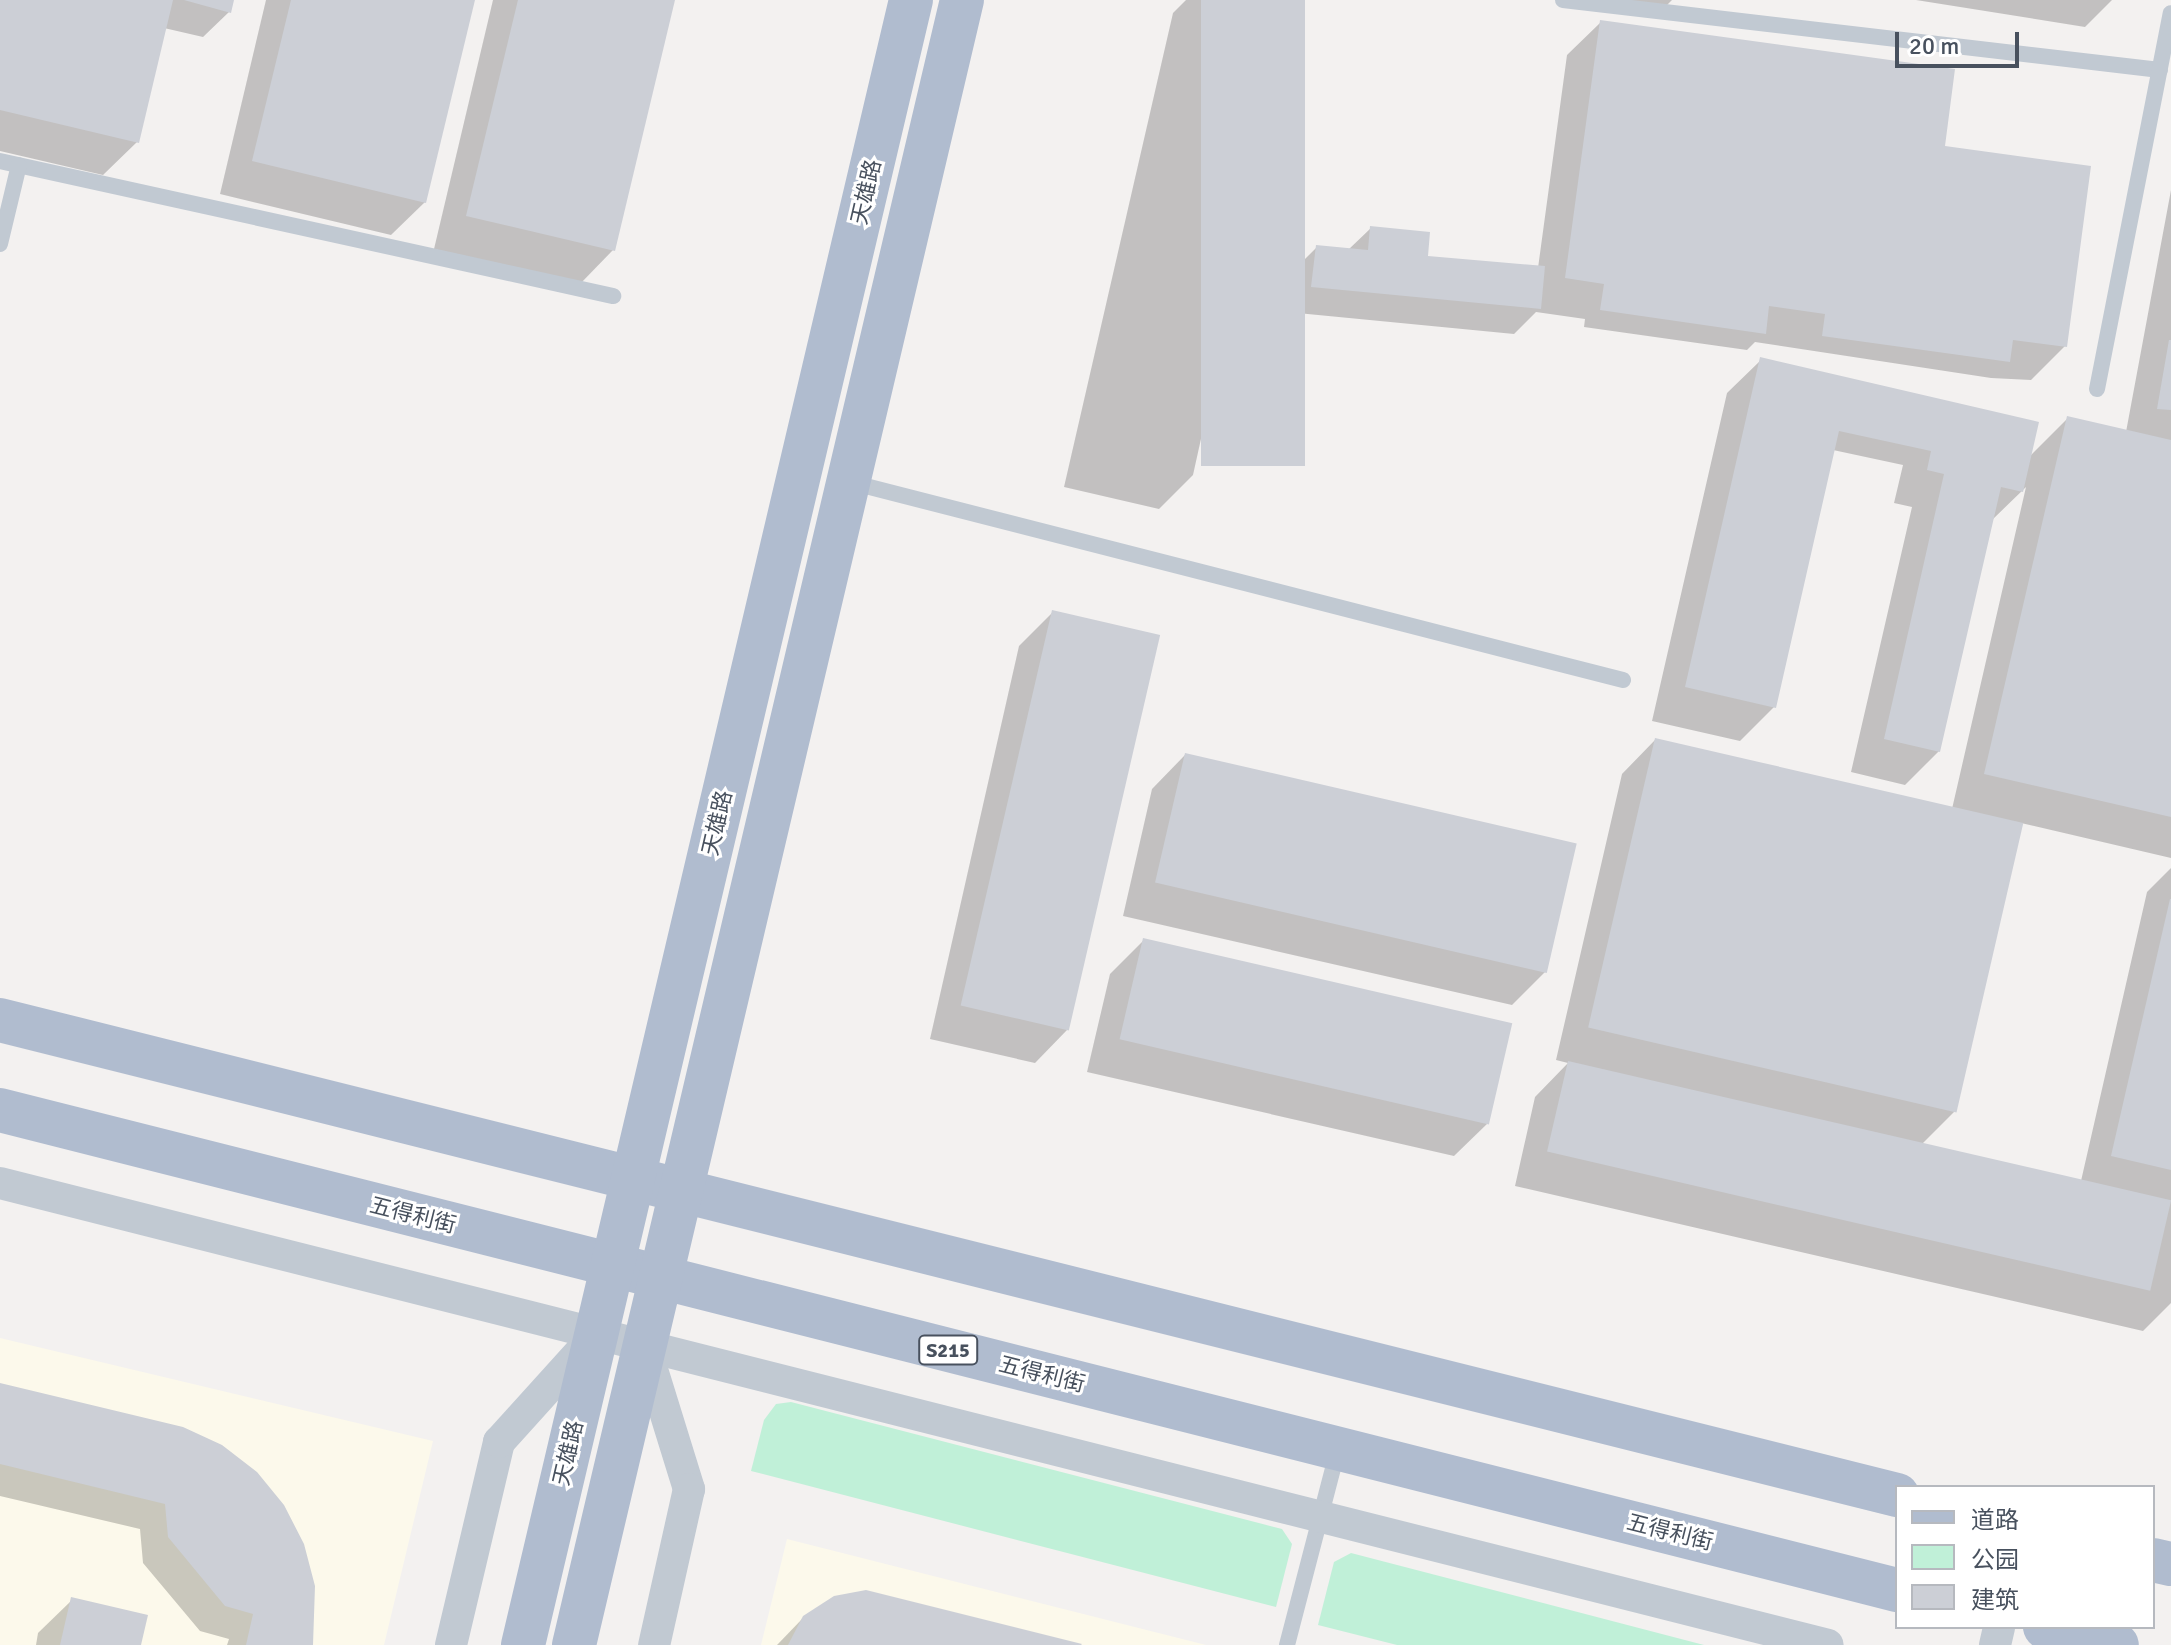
<!DOCTYPE html>
<html>
<head>
<meta charset="utf-8">
<style>
	body { margin:0 }
	#map { position:relative; width:2171px; height:1645px; overflow:hidden; background:#f3f1f0; font-family:Signika,"Noto Sans SC",sans-serif }
	div>[style] { position:absolute }
	.commercial>* { inset:0; background:#fcf9eb }
	.green>* { inset:0; background:#c0f0d8 }
	.shadow>* { inset:0; background:#0003 }
	.building>* { inset:0; background:#cccfd6; transform-origin:0 0 }
	.lane>* { height:16px; margin:-8px; padding:0 8px; transform-origin:8px; border-radius:8px; background:#c1c9d2 }
	.street>* { height:32px; margin:-16px; padding:0 16px; transform-origin:16px; border-radius:16px; background:#c1c9d2 }
	.primary>* { height:44px; margin:-22px; padding:0 22px; transform-origin:22px; border-radius:22px; background:#b0bccf }
	span { translate:-50% -50%; white-space:nowrap; text-align:center; line-height:1.15; -webkit-text-stroke:6px #fff; paint-order:stroke }
	.shield-label span { padding:2px 6px; background:#fff; border:2px solid; border-radius:6px; -webkit-text-stroke-width:0 }
	.shield-label { font-size:20px; color:#48515e; font-weight:700 }
	.street-label { font-size:22px; color:#48515e }
	.legend { position:absolute; left:1895px; top:1485px; width:260px; height:144px; box-sizing:border-box; background:#fff; border:2px solid #b6b9bf; margin:0; padding:10px 14px; list-style:none; font-size:24px; color:#48515e }
	.legend li { display:flex; align-items:center; gap:16px; height:40px }
	.legend b { width:40px; border:2px solid #b6b9bf }
	.scale { position:absolute; left:1895px; top:32px; width:124px; height:36px; box-sizing:border-box; border:4px solid #48515e; border-top:0; padding-left:10px; font-size:24px; line-height:28px; white-space:nowrap; color:#48515e; -webkit-text-stroke:6px #fff; paint-order:stroke }
</style>
</head>
<body>
<div id="map">
	<div class="commercial">
		<div style="clip-path:polygon(0 1338px,433px 1441px,384px 1645px,0 1645px)"></div>
		<div style="clip-path:polygon(787px 1539px,1206px 1645px,761px 1645px)"></div>
	</div>
	<div class="green">
		<div style="clip-path:polygon(791px 1402px,1282px 1529px,1292px 1544px,1276px 1607px,751px 1471px,764px 1420px,776px 1404px)"></div>
		<div style="clip-path:polygon(1351px 1553px,1704px 1645px,1397px 1645px,1318px 1625px,1334px 1562px)"></div>
	</div>
	<div class="shadow">
		<div style="clip-path:polygon(0 0,232px 0,229px 12px,203px 37px,164px 28px,137px 142px,103px 175px,0 151px)"></div>
		<div style="clip-path:polygon(266px 0,473px 0,425px 202px,391px 235px,220px 194px)"></div>
		<div style="clip-path:polygon(493px 0,673px 0,613px 250px,580px 284px,434px 249px)"></div>
		<div style="clip-path:polygon(1186px 0,1298px 0,1193px 475px,1159px 509px,1064px 487px,1173px 13px)"></div>
		<div style="clip-path:polygon(1575px 0,1672px 0,1658px 14px)"></div>
		<div style="clip-path:polygon(1916px 0,2112px 0,2085px 27px)"></div>
		<div style="clip-path:polygon(1601px 22px,1942px 148px,2065px 346px,2031px 380px,1991px 378px,1755px 342px,1747px 350px,1584px 327px,1585px 319px,1536px 312px,1514px 334px,1287px 312px,1291px 273px,1317px 247px,1348px 250px,1371px 228px,1426px 258px,1538px 268px,1567px 55px)"></div>
		<div style="clip-path:polygon(2171px 190px,2171px 858px,2021px 823px,1955px 1111px,1922px 1144px,2081px 1181px,2147px 892px,2171px 868px,2171px 1303px,2143px 1331px,1515px 1186px,1535px 1097px,1568px 1063px,1556px 1060px,1622px 774px,1655px 740px,1952px 809px,2026px 487px,1991px 521px,1939px 751px,1905px 785px,1851px 772px,1912px 507px,1894px 503px,1903px 465px,1833px 450px,1774px 707px,1740px 741px,1652px 721px,1727px 393px,1761px 360px,2029px 457px,2068px 418px,2126px 432px)"></div>
		<div style="clip-path:polygon(1053px 612px,1068px 1029px,1035px 1063px,930px 1039px,1019px 646px)"></div>
		<div style="clip-path:polygon(1185px 755px,1545px 972px,1512px 1005px,1123px 916px,1152px 789px)"></div>
		<div style="clip-path:polygon(1143px 941px,1488px 1123px,1454px 1156px,1087px 1072px,1110px 974px)"></div>
		<div style="clip-path:polygon(0 1385px,313px 1586px,311px 1645px,227px 1645px,229px 1639px,200px 1631px,143px 1563px,140px 1529px,0 1496px)"></div>
		<div style="clip-path:polygon(72px 1600px,139px 1645px,36px 1645px,38px 1633px)"></div>
		<div style="clip-path:polygon(804px 1617px,1078px 1645px,777px 1645px)"></div>
	</div>
	<div class="building">
		<div style="clip-path:polygon(0 0,173px 0,139px 143px,0 110px)"></div>
		<div style="clip-path:polygon(184px 0,234px 0,231px 13px)"></div>
		<div style="clip-path:polygon(291px 0,475px 0,426px 203px,252px 161px)"></div>
		<div style="clip-path:polygon(518px 0,675px 0,615px 251px,466px 216px)"></div>
		<div style="left:1201px;top:0;width:104px;height:466px"></div>
		<div style="clip-path:polygon(1600px 20px,1955px 69px,1945px 146px,2091px 166px,2067px 347px,2013px 340px,2010px 362px,1822px 336px,1825px 314px,1769px 306px,1766px 334px,1600px 310px,1604px 284px,1565px 278px)"></div>
		<div style="clip-path:polygon(1370px 226px,1430px 232px,1428px 256px,1545px 266px,1541px 309px,1311px 287px,1316px 245px,1368px 250px)"></div>
		<div style="clip-path:polygon(2169px 340px,2171px 340px,2171px 410px,2157px 409px)"></div>
		<div style="clip-path:polygon(1760px 357px,2039px 422px,2023px 492px,2001px 487px,1940px 752px,1884px 739px,1944px 474px,1927px 470px,1931px 451px,1839px 431px,1776px 708px,1685px 687px)"></div>
		<div style="clip-path:polygon(2067px 416px,2171px 440px,2171px 817px,1984px 774px)"></div>
		<div style="left:1052px;top:610px;width:111px;height:406px;rotate:13deg"></div>
		<div style="left:1655px;top:738px;width:378px;height:297px;rotate:13deg"></div>
		<div style="left:1185px;top:753px;width:402px;height:133px;rotate:13deg"></div>
		<div style="clip-path:polygon(2170px 899px,2171px 899px,2171px 1170px,2111px 1156px)"></div>
		<div style="left:1143px;top:938px;width:379px;height:104px;rotate:13deg"></div>
		<div style="left:1568px;top:1061px;width:619px;height:93px;rotate:13deg"></div>
		<div style="clip-path:polygon(0 1383px,183px 1427px,222px 1445px,257px 1472px,284px 1505px,304px 1544px,315px 1586px,313px 1645px,246px 1645px,253px 1614px,225px 1606px,168px 1537px,165px 1504px,0 1464px)"></div>
		<div style="clip-path:polygon(866px 1590px,1082px 1644px,1081px 1645px,788px 1645px,803px 1616px,834px 1596px)"></div>
		<div style="clip-path:polygon(71px 1597px,148px 1615px,141px 1645px,60px 1645px)"></div>
	</div>
	<div class="lane">
		<div style="left:1563px;top:0;width:601px;rotate:6.69deg"></div>
		<div style="left:0;top:161px;width:628px;rotate:12.42deg"></div>
		<div style="left:0;top:244px;width:81px;rotate:-76.5deg"></div>
		<div style="left:2097px;top:389px;width:383px;rotate:-78.9deg"></div>
		<div style="left:850px;top:482px;width:798px;rotate:14.37deg"></div>
		<div style="left:1287px;top:1645px;width:203px;rotate:-75.4deg"></div>
	</div>
	<div class="street">
		<div style="left:0;top:1183px;width:1885px;rotate:14.18deg"></div>
		<div style="left:645px;top:1347px;width:149px;rotate:72.8deg"></div>
		<div style="left:689px;top:1489px;width:160px;rotate:102.6deg"></div>
		<div style="left:451px;top:1645px;width:209px;rotate:-76.7deg"></div>
		<div style="left:499px;top:1442px;width:142px;rotate:-47.9deg"></div>
		<div style="left:1995px;top:1645px;width:18px;rotate:-77deg"></div>
	</div>
	<div class="primary">
		<div style="left:0;top:1020px;width:1956px;rotate:14.06deg"></div>
		<div style="left:0;top:1110px;width:1957px;rotate:14.2deg"></div>
		<div style="left:2153px;top:1560px;width:18px;rotate:13deg"></div>
		<div style="left:2045px;top:1627px;width:74px;rotate:14deg"></div>
		<div style="left:523px;top:1645px;width:1690px;rotate:-76.73deg"></div>
		<div style="left:574px;top:1645px;width:1690px;rotate:-76.73deg"></div>
	</div>
	<div class="shield-label">
		<span style="left:948px;top:1350px">S215</span>
	</div>
	<div class="street-label">
		<span style="left:866px;top:192px;rotate:-77deg">天雄路</span>
		<span style="left:717px;top:823px;rotate:-77deg">天雄路</span>
		<span style="left:413px;top:1215px;rotate:14deg">五得利街</span>
		<span style="left:1042px;top:1374px;rotate:14deg">五得利街</span>
		<span style="left:568px;top:1453px;rotate:-77deg">天雄路</span>
		<span style="left:1670px;top:1532px;rotate:14deg">五得利街</span>
	</div>
	<ul class="legend">
	<li><b style="height:10px;background:#b0bccf"></b>道路</li>
	<li><b style="height:22px;background:#c0f0d8"></b>公园</li>
	<li><b style="height:22px;background:#cccfd6"></b>建筑</li>
	</ul>
	<div class="scale">20 m</div>
</div>
</body>
</html>
